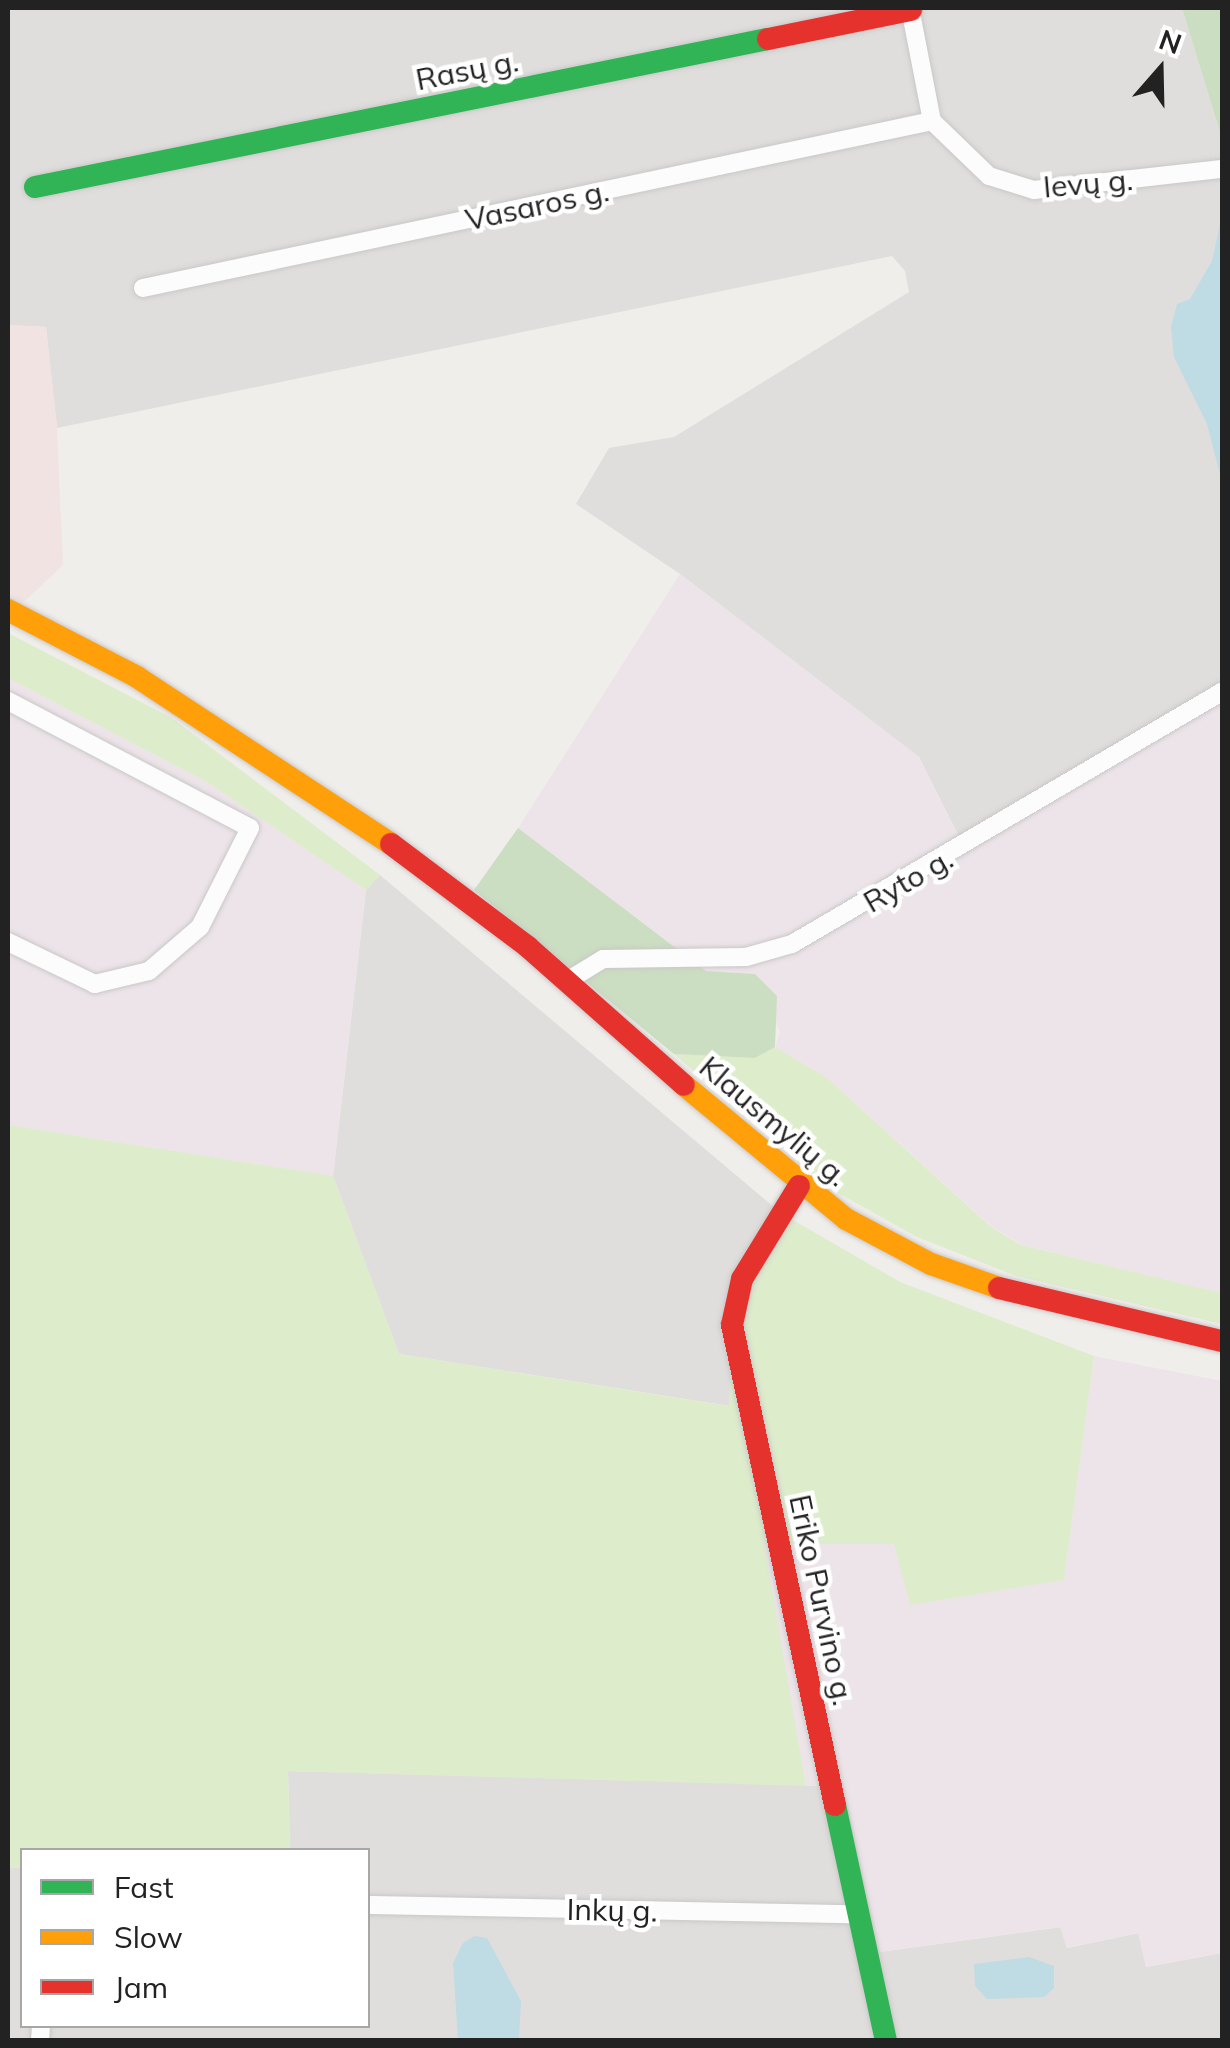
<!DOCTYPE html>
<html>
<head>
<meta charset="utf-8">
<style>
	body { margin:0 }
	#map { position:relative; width:1230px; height:2048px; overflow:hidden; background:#f0eeeb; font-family:Mulish,sans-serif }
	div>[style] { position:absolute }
	.residential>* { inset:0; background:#dfdedc }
	.commercial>* { inset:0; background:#f1e3e1 }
	.industrial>* { inset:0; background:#ede4e9 }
	.grass>* { inset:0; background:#ddeccb }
	.forest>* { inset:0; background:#cbdec1 }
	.water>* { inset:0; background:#bfdbe3 }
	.roads { filter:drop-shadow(0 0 2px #c9c8c7) drop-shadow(0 0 2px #c9c8c7) }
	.street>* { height:18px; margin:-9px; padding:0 9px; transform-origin:9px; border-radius:9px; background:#fdfcfc }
	.fast>* { height:22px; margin:-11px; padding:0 11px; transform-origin:11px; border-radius:11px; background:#30b455 }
	.slow>* { height:22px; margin:-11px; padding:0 11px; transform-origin:11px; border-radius:11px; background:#ff9f0a }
	.jam>* { height:22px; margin:-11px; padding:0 11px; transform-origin:11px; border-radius:11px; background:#e5322d }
	span { translate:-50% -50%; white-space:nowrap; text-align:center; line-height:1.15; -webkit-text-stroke:9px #fff; paint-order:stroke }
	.street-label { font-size:30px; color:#222 }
	.frame { position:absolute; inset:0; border:10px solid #222; pointer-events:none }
	.legend { position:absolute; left:20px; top:1848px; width:350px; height:180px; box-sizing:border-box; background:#fff; border:2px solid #a7a7a7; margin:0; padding:12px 18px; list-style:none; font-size:30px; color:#222 }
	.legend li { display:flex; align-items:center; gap:20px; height:50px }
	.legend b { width:50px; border:2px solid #a7a7a7 }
	.north { position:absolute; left:1110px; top:20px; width:100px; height:100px; -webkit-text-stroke:8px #fff; paint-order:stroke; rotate:20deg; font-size:28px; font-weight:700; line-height:40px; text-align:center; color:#222 }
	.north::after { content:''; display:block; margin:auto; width:35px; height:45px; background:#222; clip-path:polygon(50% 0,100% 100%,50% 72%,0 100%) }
</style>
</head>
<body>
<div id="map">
	<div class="residential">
		<div style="clip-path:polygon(8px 8px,1182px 8px,1222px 139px,1222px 700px,966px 851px,919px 757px,680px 574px,576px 504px,609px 448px,674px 437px,909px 292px,905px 271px,892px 256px,57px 428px,46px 327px,8px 325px)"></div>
		<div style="clip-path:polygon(380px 875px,781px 1213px,732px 1325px,730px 1406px,399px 1354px,333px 1176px,366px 890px)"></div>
		<div style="clip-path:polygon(288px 1771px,844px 1786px,880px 1952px,1061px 1927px,1067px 1948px,1139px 1933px,1146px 1967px,1222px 1953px,1222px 2040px,8px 2040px,8px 1868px,22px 1868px,22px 2026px,368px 2026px,368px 1850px,290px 1850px)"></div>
	</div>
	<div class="commercial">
		<div style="clip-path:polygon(8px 325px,46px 327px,57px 428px,63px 565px,24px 602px,8px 595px)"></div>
	</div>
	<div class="industrial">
		<div style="clip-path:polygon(680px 574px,919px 757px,966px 850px,1222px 700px,1222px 1293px,1022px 1245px,991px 1226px,827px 1078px,775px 1047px,780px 1032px,755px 974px,706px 971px,518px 828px)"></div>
		<div style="clip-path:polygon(8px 678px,207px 782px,366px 890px,333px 1176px,8px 1125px)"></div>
		<div style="clip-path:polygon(1094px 1356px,1222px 1381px,1222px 1953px,1146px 1967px,1138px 1933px,1067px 1948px,1060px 1927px,880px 1952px,844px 1786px,806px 1786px,763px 1544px,894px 1544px,1064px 1580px)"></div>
	</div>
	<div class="grass">
		<div style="clip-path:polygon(8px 633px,172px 718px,380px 875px,366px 890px,207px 782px,8px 678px)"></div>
		<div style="clip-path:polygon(775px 1047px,827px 1078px,990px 1226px,1021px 1245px,1222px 1293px,1222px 1324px,1016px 1276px,917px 1237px,831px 1189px,674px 1054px,755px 1058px)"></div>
		<div style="clip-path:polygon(8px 1125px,333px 1176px,399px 1354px,729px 1406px,732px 1325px,781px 1213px,900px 1282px,1094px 1356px,1064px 1580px,910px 1605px,894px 1544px,764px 1544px,806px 1786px,288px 1771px,290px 1850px,22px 1850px,22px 1868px,8px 1868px)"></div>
	</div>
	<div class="forest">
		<div style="clip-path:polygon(1182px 8px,1222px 8px,1222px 139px)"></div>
		<div style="clip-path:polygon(518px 828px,706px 971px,755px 974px,777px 996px,775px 1047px,755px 1058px,674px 1054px,474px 890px)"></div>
	</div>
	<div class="water">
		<div style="clip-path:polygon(1222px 216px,1222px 482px,1207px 424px,1174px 357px,1171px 327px,1177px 304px,1190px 299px,1212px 261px)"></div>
		<div style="clip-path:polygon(475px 1936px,487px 1938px,521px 2001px,519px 2040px,458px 2040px,453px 1963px,463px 1943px)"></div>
		<div style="clip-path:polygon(1029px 1957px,1054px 1966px,1054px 1988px,1044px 1997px,987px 1999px,975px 1986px,974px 1964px)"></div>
	</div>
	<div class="roads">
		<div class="street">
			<div style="left:910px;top:8px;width:115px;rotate:79deg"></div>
			<div style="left:932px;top:121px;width:79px;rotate:44deg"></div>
			<div style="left:989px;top:176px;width:47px;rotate:17.3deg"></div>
			<div style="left:1034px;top:190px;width:189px;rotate:-6.4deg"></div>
			<div style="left:143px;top:288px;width:806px;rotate:-11.95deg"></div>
			<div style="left:8px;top:701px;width:273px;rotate:27.7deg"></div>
			<div style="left:250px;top:828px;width:111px;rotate:116.8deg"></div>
			<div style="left:200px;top:927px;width:67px;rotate:139.2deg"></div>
			<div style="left:149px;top:971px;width:56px;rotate:166.5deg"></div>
			<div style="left:95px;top:984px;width:97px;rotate:-154.2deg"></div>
			<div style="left:567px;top:981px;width:42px;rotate:-31.4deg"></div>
			<div style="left:603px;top:959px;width:143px;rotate:-0.8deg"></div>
			<div style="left:746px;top:957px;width:48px;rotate:-15.8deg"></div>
			<div style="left:792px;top:944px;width:498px;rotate:-30.4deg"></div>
			<div style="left:368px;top:1905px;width:488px;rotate:1.1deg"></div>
			<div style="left:40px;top:2040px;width:14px;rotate:-86deg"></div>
		</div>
		<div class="fast">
			<div style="left:35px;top:187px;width:748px;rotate:-11.42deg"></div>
			<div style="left:835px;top:1805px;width:240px;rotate:77.8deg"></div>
		</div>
		<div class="slow">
			<div style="left:8px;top:610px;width:145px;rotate:27.4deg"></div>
			<div style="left:137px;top:677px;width:304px;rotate:33.3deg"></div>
			<div style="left:684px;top:1085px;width:210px;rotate:39.6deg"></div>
			<div style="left:846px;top:1219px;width:96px;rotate:27.9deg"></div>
			<div style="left:931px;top:1264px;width:72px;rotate:19.4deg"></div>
		</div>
		<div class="jam">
			<div style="left:768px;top:39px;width:146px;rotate:-11.5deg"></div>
			<div style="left:391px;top:844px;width:171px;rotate:36.9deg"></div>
			<div style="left:528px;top:947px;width:208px;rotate:41.5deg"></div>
			<div style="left:799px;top:1186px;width:109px;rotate:121.5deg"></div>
			<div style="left:742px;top:1279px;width:47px;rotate:102.3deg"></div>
			<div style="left:732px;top:1325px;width:491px;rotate:77.9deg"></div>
			<div style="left:999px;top:1288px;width:229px;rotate:13.4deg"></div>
		</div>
	</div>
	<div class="street-label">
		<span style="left:467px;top:70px;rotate:-11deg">Rasų g.</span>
		<span style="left:1088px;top:183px;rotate:-5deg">Ievų g.</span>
		<span style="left:537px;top:205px;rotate:-12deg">Vasaros g.</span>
		<span style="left:908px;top:880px;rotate:-30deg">Ryto g.</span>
		<span style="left:774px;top:1121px;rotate:40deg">Klausmylių g.</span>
		<span style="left:822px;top:1600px;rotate:78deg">Eriko Purvino g.</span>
		<span style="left:612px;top:1910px;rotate:1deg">Inkų g.</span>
	</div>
	<div class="frame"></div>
	<ul class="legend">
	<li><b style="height:12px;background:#30b455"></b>Fast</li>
	<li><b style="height:12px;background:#ff9f0a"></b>Slow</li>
	<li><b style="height:12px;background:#e5322d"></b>Jam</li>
	</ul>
	<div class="north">N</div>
</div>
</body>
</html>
